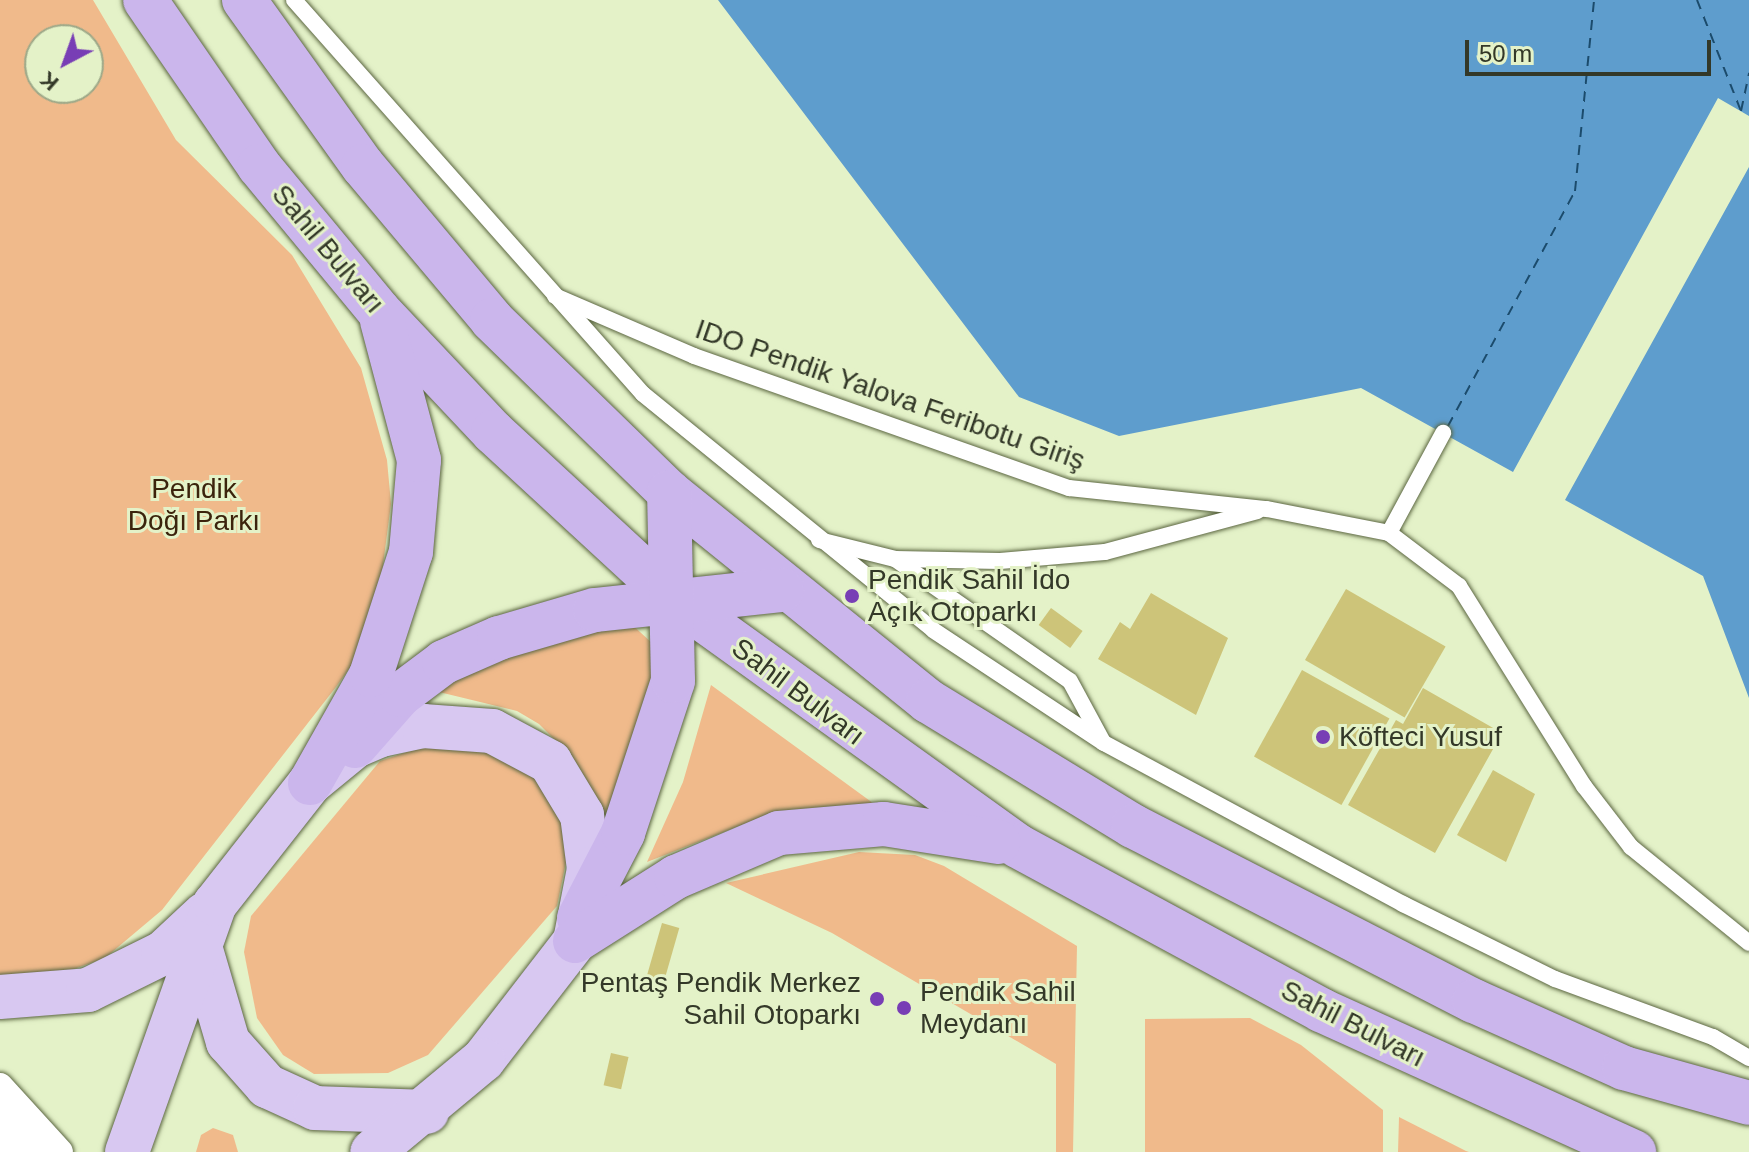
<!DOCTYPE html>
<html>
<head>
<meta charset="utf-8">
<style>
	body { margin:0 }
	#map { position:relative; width:1749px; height:1152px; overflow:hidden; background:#e4f2c8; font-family:Arial,sans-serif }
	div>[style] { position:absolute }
	.green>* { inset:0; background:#f0ba8b }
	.water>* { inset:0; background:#5e9dcd }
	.ferry>* { height:2px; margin-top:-1px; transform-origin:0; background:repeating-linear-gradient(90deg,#1b4b6c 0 10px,transparent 0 18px) }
	.building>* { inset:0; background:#cdc479; transform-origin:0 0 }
	.roads { filter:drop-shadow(0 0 2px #5b6641) drop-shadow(0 0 2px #5b6641) }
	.service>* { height:16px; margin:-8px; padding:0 8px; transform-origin:8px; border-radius:8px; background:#fff }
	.pedestrian>* { height:26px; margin:-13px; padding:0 13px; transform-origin:13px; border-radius:13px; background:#fff }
	.tertiary>* { height:42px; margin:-21px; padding:0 21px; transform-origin:21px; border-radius:21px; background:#fff }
	.primary>* { height:44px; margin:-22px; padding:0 22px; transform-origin:22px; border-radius:22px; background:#d8c8f1 }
	.trunk>* { height:44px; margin:-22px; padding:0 22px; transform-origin:22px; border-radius:22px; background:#cbb6ec }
	.dots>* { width:22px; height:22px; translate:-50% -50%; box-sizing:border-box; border:4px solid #e4f2c8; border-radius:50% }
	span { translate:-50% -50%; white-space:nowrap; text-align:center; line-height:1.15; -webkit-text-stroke:6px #e4f2c8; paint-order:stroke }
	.street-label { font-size:28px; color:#333828 }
	.park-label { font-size:28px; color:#3b230c }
	.poi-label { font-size:28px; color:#333828 }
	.left { translate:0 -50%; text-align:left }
	.right { translate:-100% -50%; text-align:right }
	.north { position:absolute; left:24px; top:24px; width:80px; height:80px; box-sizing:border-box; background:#e4f2c8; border:2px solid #9da888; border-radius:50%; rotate:221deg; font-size:22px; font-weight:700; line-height:32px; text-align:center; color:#333828 }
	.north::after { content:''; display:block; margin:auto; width:28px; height:36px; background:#783eb5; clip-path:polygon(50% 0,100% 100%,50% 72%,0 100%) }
	.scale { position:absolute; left:1465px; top:40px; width:246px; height:36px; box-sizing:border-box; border:4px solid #333828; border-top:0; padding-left:10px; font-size:24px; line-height:28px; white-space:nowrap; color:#333828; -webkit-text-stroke:6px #e4f2c8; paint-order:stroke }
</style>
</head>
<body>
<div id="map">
	<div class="green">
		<div style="clip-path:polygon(evenodd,0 0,93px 0,176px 140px,292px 255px,361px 368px,387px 460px,391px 504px,378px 603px,359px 655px,336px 687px,162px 910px,105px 958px,57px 975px,0 976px,0 0,40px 40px,88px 40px,88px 88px,40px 88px,40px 40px)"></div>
		<div style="clip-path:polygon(628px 621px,664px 654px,616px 801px,601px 825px,558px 743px,539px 724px,517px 711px,439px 692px,474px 668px)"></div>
		<div style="clip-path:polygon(711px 685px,877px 806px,775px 812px,647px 862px,683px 782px)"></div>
		<div style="clip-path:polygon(449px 738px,525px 761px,562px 815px,568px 852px,557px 906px,428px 1055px,388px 1073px,314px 1074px,283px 1055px,257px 1018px,244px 952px,251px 916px,380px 761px)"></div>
		<div style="clip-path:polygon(859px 852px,915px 855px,944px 866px,1077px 946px,1073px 1152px,1056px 1152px,1056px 1064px,832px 933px,726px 883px)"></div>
		<div style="clip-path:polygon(1250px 1018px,1301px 1045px,1383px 1110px,1383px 1152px,1145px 1152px,1145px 1019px)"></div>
		<div style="clip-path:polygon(1399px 1117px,1466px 1151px,1469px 1152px,1398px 1152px)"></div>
		<div style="clip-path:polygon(213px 1128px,233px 1135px,238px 1152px,196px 1152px,201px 1135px)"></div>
	</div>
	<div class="water">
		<div style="clip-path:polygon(718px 0,1749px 0,1749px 116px,1718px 98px,1513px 472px,1361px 388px,1119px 436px,1019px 397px)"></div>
		<div style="clip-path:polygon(1749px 167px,1749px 698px,1703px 576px,1565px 500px)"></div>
	</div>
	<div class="ferry">
		<div style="left:1697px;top:0;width:119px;rotate:68.4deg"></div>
		<div style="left:1741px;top:111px;width:39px;rotate:-78deg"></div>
		<div style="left:1448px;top:426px;width:267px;rotate:-61.6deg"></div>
		<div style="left:1575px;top:191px;width:192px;rotate:-84.3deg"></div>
	</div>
	<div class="building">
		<div style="left:1346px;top:589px;width:115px;height:82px;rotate:30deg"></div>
		<div style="clip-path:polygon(1151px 593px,1228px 638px,1196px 715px,1098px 659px,1120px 622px,1130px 629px)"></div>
		<div style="left:1051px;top:608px;width:39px;height:21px;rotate:36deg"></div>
		<div style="left:1302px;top:670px;width:100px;height:99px;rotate:29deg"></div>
		<div style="clip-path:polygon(1423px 688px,1502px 733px,1435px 853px,1348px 805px,1396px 720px,1403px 724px)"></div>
		<div style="clip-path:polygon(1493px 770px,1535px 794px,1506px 862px,1457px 835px)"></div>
		<div style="left:662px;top:923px;width:18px;height:65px;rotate:16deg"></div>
		<div style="left:611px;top:1053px;width:18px;height:33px;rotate:13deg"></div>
	</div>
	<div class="roads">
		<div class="service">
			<div style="left:294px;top:0;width:526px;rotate:48.47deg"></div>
			<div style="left:643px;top:394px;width:374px;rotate:39.1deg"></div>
			<div style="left:933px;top:630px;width:205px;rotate:33.5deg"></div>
			<div style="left:1104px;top:743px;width:340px;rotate:28.3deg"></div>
			<div style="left:1403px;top:904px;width:169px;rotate:26.3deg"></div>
			<div style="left:1555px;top:979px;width:168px;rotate:20.2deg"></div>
			<div style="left:1713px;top:1037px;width:42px;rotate:30.3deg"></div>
			<div style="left:555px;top:296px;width:151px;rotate:23.3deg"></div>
			<div style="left:694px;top:356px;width:398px;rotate:19.4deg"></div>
			<div style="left:1069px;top:488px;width:199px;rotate:6.1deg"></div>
			<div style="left:1267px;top:509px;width:124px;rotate:11.1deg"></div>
			<div style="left:1389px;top:533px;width:88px;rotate:37.1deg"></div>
			<div style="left:1459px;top:586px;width:236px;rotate:58deg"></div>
			<div style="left:1584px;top:786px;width:77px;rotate:52.4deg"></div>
			<div style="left:1631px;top:847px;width:152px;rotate:39.1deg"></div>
			<div style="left:1389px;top:533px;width:114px;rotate:-61.6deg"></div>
			<div style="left:819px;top:540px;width:78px;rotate:14deg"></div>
			<div style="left:895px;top:559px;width:213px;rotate:34.9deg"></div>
			<div style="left:1070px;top:681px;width:69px;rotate:61.6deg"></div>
			<div style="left:895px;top:559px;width:105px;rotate:1.1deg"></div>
			<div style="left:1000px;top:561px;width:105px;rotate:-4.9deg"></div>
			<div style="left:1105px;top:552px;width:158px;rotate:-15deg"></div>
		</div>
		<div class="pedestrian">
			<div style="left:0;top:1086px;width:89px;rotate:47.7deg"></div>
		</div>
		<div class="tertiary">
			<div style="left:0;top:1117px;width:43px;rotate:54.5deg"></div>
		</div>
		<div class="primary">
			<div style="left:199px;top:943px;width:103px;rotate:73.7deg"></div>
			<div style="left:228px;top:1042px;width:59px;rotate:48.4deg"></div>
			<div style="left:267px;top:1086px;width:53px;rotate:24.6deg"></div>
			<div style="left:315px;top:1108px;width:112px;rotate:2deg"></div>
			<div style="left:0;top:997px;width:88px;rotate:-4.5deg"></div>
			<div style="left:88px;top:990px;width:84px;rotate:-26.3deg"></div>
			<div style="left:163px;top:953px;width:57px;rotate:-42.9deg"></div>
			<div style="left:127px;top:1152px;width:263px;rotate:-70.5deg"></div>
			<div style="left:215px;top:904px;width:154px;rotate:-51.9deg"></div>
			<div style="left:310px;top:783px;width:58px;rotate:-39.4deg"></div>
			<div style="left:355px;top:746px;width:28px;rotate:-23deg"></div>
			<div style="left:381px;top:735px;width:43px;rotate:-12.1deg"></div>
			<div style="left:423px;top:726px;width:69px;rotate:4.1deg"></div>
			<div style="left:492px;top:731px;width:66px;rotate:28.1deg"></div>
			<div style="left:550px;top:762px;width:62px;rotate:58.9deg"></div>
			<div style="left:582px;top:815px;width:54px;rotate:82.6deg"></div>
			<div style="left:589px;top:869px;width:73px;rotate:101deg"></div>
			<div style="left:575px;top:941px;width:150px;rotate:127.7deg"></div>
			<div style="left:483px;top:1060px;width:144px;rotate:140.3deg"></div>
		</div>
		<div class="trunk">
			<div style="left:145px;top:0;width:201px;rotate:55.5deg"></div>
			<div style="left:259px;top:166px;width:188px;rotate:50.4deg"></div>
			<div style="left:379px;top:311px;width:166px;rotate:46.7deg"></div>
			<div style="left:493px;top:432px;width:245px;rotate:42.7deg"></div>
			<div style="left:673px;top:598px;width:425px;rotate:35.7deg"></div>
			<div style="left:1018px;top:846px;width:345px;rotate:28.4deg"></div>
			<div style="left:1321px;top:1010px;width:344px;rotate:24.4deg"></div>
			<div style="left:244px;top:0;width:204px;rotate:54.4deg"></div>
			<div style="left:363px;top:166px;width:201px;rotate:50deg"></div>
			<div style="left:492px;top:320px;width:247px;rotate:44.2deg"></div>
			<div style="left:669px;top:492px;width:333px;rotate:38.9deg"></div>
			<div style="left:928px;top:701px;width:240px;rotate:31.4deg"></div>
			<div style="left:1133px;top:826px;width:383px;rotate:27.2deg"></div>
			<div style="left:1474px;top:1001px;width:164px;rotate:24.1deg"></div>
			<div style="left:1624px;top:1068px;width:130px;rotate:15.6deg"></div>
			<div style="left:355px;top:746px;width:68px;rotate:-48.6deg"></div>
			<div style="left:400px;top:695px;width:55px;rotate:-36.9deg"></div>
			<div style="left:444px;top:662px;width:60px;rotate:-23.6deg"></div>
			<div style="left:499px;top:638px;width:100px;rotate:-16.3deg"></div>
			<div style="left:595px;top:610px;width:188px;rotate:-6.1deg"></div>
			<div style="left:310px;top:783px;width:124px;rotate:-60.5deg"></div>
			<div style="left:371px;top:675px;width:129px;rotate:-72deg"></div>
			<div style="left:411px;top:552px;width:92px;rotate:-85deg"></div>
			<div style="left:419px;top:460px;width:144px;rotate:-104.9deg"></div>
			<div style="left:579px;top:918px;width:96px;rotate:-62.6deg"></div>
			<div style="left:623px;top:833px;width:160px;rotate:-71.8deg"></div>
			<div style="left:673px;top:681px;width:189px;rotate:-91.2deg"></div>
			<div style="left:575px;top:941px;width:120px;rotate:-32.4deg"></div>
			<div style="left:676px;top:877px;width:112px;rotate:-23.1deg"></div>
			<div style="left:779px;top:833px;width:105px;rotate:-4.9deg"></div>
			<div style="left:884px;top:824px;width:116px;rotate:8.9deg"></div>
		</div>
	</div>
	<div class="dots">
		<div style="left:852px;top:596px;background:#783eb5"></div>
		<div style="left:1323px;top:737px;background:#783eb5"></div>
		<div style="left:877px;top:999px;background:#783eb5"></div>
		<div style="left:904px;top:1008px;background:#783eb5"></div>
	</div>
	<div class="street-label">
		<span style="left:328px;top:249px;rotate:50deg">Sahil Bulvarı</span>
		<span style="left:890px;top:395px;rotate:19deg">IDO Pendik Yalova Feribotu Giriş</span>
		<span style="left:798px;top:692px;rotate:37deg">Sahil Bulvarı</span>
		<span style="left:1353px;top:1024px;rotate:27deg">Sahil Bulvarı</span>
	</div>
	<div class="park-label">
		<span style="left:194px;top:505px">Pendik<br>Doğı Parkı</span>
	</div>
	<div class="poi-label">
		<span class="left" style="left:868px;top:596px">Pendik Sahil İdo<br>Açık Otoparkı</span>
		<span class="left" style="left:1339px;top:737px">Köfteci Yusuf</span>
		<span class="right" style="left:861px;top:999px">Pentaş Pendik Merkez<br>Sahil Otoparkı</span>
		<span class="left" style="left:920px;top:1008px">Pendik Sahil<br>Meydanı</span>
	</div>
	<div class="north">K</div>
	<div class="scale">50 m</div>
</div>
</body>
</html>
